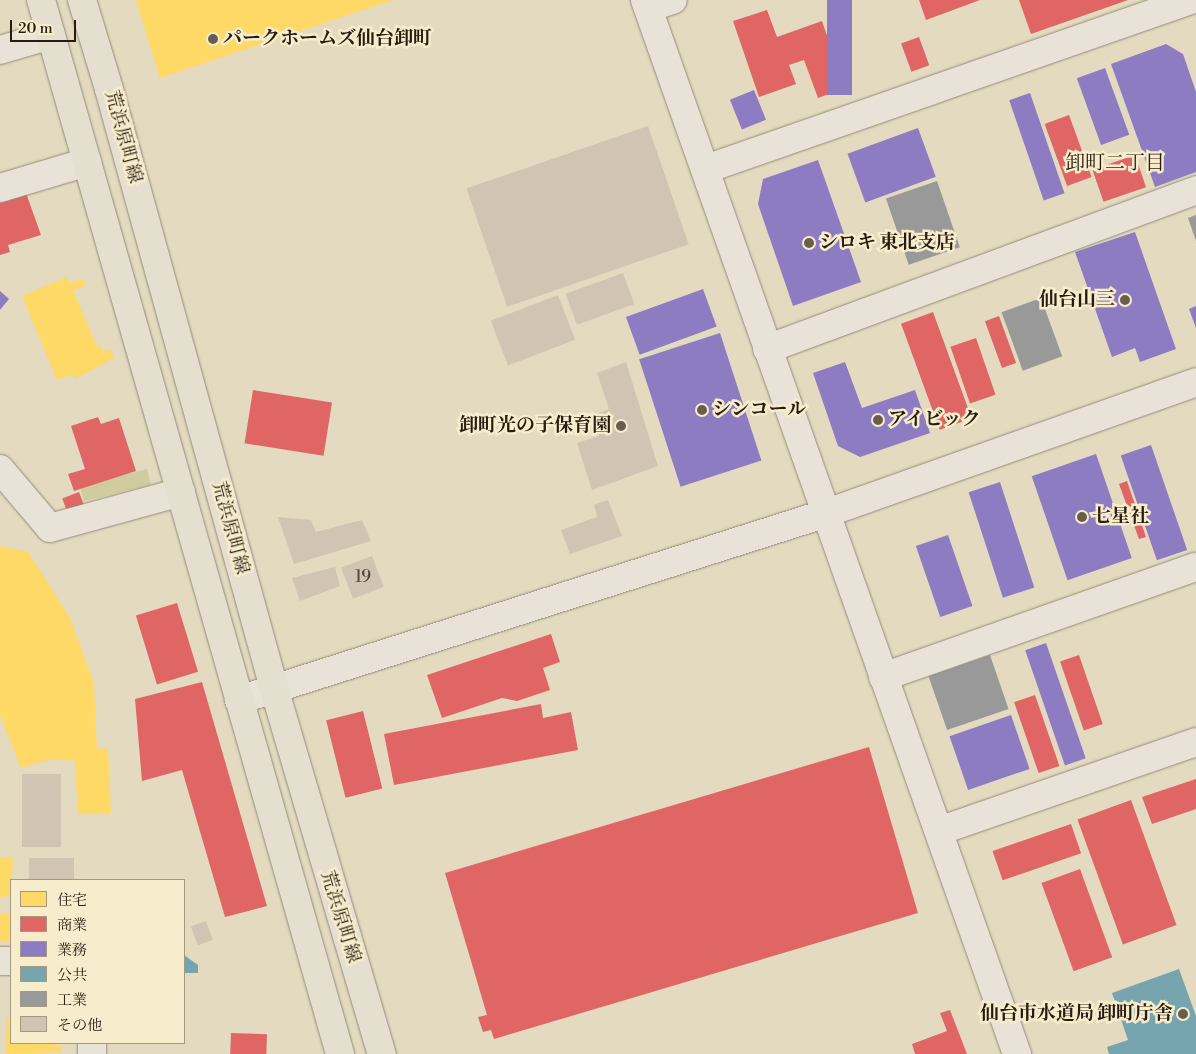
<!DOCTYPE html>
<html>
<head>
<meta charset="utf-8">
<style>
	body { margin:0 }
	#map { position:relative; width:1196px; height:1054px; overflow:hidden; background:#e3dabf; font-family:"Libre Bodoni","Noto Serif JP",serif }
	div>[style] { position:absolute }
	.green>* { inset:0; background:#d1cca0; transform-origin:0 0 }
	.homes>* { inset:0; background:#ffd966; transform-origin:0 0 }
	.shops>* { inset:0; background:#e06666; transform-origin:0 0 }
	.offices>* { inset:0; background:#8e7cc3; transform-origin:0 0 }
	.public>* { inset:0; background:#76a5af }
	.industry>* { inset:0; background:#999; transform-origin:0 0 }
	.building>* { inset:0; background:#d2c4b2; transform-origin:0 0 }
	.roads { filter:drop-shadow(0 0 1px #928b7b) drop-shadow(0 0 1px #928b7b) }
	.minor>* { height:28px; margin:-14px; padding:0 14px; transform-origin:14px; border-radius:14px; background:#e8e3d6 }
	.major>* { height:28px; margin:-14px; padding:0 14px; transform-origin:14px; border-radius:14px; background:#e4dfcf }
	.dots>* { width:14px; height:14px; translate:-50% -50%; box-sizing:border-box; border:2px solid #f7eccc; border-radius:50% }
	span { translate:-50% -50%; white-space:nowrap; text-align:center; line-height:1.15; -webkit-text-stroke:5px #f7eccc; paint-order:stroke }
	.number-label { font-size:16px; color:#524739 }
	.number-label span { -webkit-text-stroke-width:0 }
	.poi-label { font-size:19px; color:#271c10; font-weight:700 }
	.left { translate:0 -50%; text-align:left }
	.right { translate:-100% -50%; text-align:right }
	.street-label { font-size:19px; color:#271c10 }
	.neighbourhood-label { font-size:20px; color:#271c10 }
	.legend { position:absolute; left:10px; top:879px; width:175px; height:165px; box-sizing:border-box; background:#f7eccc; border:1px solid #a49981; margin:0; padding:6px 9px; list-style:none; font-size:15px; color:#271c10 }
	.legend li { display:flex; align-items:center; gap:10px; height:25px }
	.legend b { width:25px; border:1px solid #a49981 }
	.scale { position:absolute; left:10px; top:20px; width:66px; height:22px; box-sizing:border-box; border:2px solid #271c10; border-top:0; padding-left:6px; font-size:15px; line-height:18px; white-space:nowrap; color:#271c10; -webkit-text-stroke:4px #f7eccc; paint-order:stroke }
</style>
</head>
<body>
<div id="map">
	<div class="green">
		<div style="left:147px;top:469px;width:16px;height:69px;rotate:76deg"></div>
	</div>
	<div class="homes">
		<div style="clip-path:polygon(136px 0,393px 0,160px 78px)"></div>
		<div style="clip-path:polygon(67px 277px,70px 283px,81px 279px,86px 282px,83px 287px,73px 290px,97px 347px,101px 345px,103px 352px,110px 349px,114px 358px,75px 379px,73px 374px,57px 380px,22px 296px)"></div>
		<div style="clip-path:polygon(0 546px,28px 552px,70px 618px,94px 684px,97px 749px,108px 748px,111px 814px,78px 814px,75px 761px,50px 759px,21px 768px,0 715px)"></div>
		<div style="clip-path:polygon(0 857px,13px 857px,11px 896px,0 897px)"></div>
		<div style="left:11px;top:913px;width:29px;height:11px;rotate:90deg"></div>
		<div style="clip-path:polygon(7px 1017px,11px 1017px,11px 1043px,54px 1043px,54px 1046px,62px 1046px,62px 1052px,6px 1054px)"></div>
	</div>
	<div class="shops">
		<div style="clip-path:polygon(919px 0,980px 0,926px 20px)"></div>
		<div style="clip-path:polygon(1019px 0,1128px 0,1031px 34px)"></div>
		<div style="clip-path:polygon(767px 10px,777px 37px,822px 21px,845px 88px,818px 98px,804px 60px,789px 65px,796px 84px,759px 97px,733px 21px)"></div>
		<div style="left:919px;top:37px;width:30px;height:19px;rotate:70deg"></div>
		<div style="left:1069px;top:115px;width:66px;height:26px;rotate:70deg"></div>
		<div style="left:1135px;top:155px;width:34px;height:45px;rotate:71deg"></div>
		<div style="clip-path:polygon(26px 193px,41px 235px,8px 245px,10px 252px,0 255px,0 201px)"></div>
		<div style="left:933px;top:312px;width:113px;height:34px;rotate:70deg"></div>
		<div style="left:999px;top:316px;width:50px;height:15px;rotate:70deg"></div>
		<div style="left:976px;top:338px;width:60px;height:27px;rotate:71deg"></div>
		<div style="left:253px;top:390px;width:80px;height:54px;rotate:9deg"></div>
		<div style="clip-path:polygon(98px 417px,101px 424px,119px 418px,136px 471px,74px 491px,68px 474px,85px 469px,71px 426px)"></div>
		<div style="clip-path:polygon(1127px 481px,1146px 537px,1139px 539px,1119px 484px)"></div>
		<div style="left:79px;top:492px;width:14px;height:18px;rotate:69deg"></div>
		<div style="left:177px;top:603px;width:72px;height:43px;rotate:73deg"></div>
		<div style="clip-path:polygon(551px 634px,560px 662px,543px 668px,550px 690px,517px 701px,502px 698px,442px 718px,427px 675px)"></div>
		<div style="left:1079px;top:655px;width:73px;height:20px;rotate:71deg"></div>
		<div style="clip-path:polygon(202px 682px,267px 906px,225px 917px,182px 770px,142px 781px,135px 699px)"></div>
		<div style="left:1035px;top:695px;width:75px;height:22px;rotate:71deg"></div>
		<div style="clip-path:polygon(541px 704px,543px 718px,571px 712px,578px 750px,394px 785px,384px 734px)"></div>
		<div style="left:363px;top:711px;width:80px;height:38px;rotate:76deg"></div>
		<div style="clip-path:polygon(869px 747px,918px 913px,494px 1039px,491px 1030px,483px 1032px,478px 1017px,487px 1015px,445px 873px)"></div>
		<div style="clip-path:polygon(1196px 779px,1196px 809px,1152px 824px,1142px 797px)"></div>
		<div style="left:1131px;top:800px;width:133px;height:57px;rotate:70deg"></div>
		<div style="left:1071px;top:824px;width:31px;height:83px;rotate:71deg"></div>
		<div style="left:1080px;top:869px;width:94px;height:41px;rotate:70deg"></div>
		<div style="clip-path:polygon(950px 1010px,967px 1054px,915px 1054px,912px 1044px,947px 1031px,940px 1013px)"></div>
		<div style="left:231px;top:1033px;width:36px;height:21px;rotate:2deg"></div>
	</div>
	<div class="offices">
		<div style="left:827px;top:0;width:25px;height:95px"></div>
		<div style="clip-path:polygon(1166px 44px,1183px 54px,1196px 92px,1196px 172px,1155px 187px,1111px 64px)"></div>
		<div style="left:1105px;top:68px;width:71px;height:30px;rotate:70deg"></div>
		<div style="left:754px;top:90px;width:32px;height:26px;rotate:68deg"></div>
		<div style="left:1030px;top:93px;width:106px;height:22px;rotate:71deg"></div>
		<div style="left:918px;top:128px;width:52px;height:75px;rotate:70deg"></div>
		<div style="clip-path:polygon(818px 160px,861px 282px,793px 306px,758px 204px,763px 179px)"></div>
		<div style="clip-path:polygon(1135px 232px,1176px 349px,1140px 362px,1135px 348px,1112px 357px,1075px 252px)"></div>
		<div style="left:703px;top:289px;width:40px;height:82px;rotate:70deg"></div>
		<div style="clip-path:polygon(0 291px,9px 299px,0 310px)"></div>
		<div style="clip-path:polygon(1196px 306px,1196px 328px,1189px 309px)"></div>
		<div style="left:720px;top:333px;width:134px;height:85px;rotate:72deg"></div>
		<div style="clip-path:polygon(845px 362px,862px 408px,915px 390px,930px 433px,860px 457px,838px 446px,813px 373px)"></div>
		<div style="left:1151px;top:445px;width:111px;height:32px;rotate:71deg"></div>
		<div style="left:1096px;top:454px;width:110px;height:68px;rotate:71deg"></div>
		<div style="left:1000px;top:482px;width:111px;height:33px;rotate:72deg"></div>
		<div style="left:948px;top:535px;width:75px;height:34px;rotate:71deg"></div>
		<div style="left:1046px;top:643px;width:122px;height:22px;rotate:71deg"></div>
		<div style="left:1011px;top:715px;width:57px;height:65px;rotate:71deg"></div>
	</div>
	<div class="public">
		<div style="clip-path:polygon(184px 955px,198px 965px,198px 973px,184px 973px)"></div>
		<div style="clip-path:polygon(1179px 969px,1196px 1016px,1196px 1054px,1109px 1054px,1107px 1047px,1128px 1040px,1112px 993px)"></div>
	</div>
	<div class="industry">
		<div style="left:937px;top:181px;width:70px;height:54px;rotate:71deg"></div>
		<div style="clip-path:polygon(1196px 215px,1196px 241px,1188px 218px)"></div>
		<div style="left:1041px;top:298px;width:62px;height:42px;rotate:70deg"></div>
		<div style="left:990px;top:655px;width:57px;height:65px;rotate:71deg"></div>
	</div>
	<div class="building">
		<div style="left:648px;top:126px;width:125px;height:192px;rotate:71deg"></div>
		<div style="left:623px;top:273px;width:33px;height:61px;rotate:70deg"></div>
		<div style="left:558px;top:295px;width:48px;height:72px;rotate:69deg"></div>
		<div style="clip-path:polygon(626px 362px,658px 466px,592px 490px,577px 443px,599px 436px,592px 416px,609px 409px,597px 373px)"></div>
		<div style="clip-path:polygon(608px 500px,622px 536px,570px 554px,561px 530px,597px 517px,594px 505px)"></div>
		<div style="clip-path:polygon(278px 517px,311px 520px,316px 532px,362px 520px,371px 541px,294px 564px)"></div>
		<div style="left:372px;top:556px;width:33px;height:33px;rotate:69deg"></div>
		<div style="clip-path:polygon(335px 567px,340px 586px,300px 601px,292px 578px)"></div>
		<div style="left:22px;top:774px;width:39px;height:73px"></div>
		<div style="left:74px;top:858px;width:22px;height:45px;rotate:90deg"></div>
		<div style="left:206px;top:921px;width:20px;height:16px;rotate:70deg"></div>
	</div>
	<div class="roads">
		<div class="minor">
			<div style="left:645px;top:0;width:1118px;rotate:70.56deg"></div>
			<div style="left:648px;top:8px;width:26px;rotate:-18deg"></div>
			<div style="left:0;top:50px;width:53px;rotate:-16.4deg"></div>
			<div style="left:706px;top:169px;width:514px;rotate:-19.21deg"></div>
			<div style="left:0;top:188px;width:91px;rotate:-16.6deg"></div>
			<div style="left:767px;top:349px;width:458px;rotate:-20.3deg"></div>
			<div style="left:0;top:469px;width:77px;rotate:49.7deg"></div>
			<div style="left:50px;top:528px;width:136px;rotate:-15.4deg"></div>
			<div style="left:883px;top:677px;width:332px;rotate:-19.4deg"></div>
			<div style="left:239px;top:700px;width:614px;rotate:-17.64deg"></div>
			<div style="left:824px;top:514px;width:395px;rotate:-19.5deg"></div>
			<div style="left:939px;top:831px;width:272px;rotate:-19.1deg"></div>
			<div style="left:0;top:961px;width:11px"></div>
			<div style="left:92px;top:1054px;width:11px;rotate:-90deg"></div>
		</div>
		<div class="major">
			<div style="left:41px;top:0;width:1096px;rotate:74.16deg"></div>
			<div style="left:82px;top:0;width:93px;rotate:73.1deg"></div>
			<div style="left:109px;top:89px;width:621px;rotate:74.6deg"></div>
			<div style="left:274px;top:688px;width:382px;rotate:73.6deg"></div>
		</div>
	</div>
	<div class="dots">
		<div style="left:213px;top:39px;background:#695e4d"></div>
		<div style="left:809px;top:243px;background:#695e4d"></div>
		<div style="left:1125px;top:300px;background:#695e4d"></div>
		<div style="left:702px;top:410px;background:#695e4d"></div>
		<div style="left:878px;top:420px;background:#695e4d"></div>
		<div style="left:621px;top:426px;background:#695e4d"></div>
		<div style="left:1082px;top:517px;background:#695e4d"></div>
		<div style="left:1183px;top:1014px;background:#695e4d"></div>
	</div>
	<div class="number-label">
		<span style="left:363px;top:577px">19</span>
	</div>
	<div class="poi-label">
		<span class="left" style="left:223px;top:39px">パークホームズ仙台卸町</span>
		<span class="left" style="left:819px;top:243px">シロキ 東北支店</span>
		<span class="right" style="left:1115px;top:300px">仙台山三</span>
		<span class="left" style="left:712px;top:410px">シンコール</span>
		<span class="left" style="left:888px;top:420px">アイビック</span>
		<span class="right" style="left:611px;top:426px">卸町光の子保育園</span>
		<span class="left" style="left:1092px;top:517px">七星社</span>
		<span class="right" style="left:1173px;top:1014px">仙台市水道局 卸町庁舎</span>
	</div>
	<div class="street-label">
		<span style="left:123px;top:137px;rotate:75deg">荒浜原町線</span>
		<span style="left:230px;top:528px;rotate:75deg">荒浜原町線</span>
		<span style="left:340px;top:917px;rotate:73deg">荒浜原町線</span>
	</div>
	<div class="neighbourhood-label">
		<span style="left:1115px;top:163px">卸町二丁目</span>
	</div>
	<ul class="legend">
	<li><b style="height:14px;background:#ffd966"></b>住宅</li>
	<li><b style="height:14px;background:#e06666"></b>商業</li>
	<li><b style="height:14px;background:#8e7cc3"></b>業務</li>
	<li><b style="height:14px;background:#76a5af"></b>公共</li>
	<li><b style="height:14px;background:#999"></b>工業</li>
	<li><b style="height:14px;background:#d2c4b2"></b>その他</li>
	</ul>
	<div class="scale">20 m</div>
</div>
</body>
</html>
